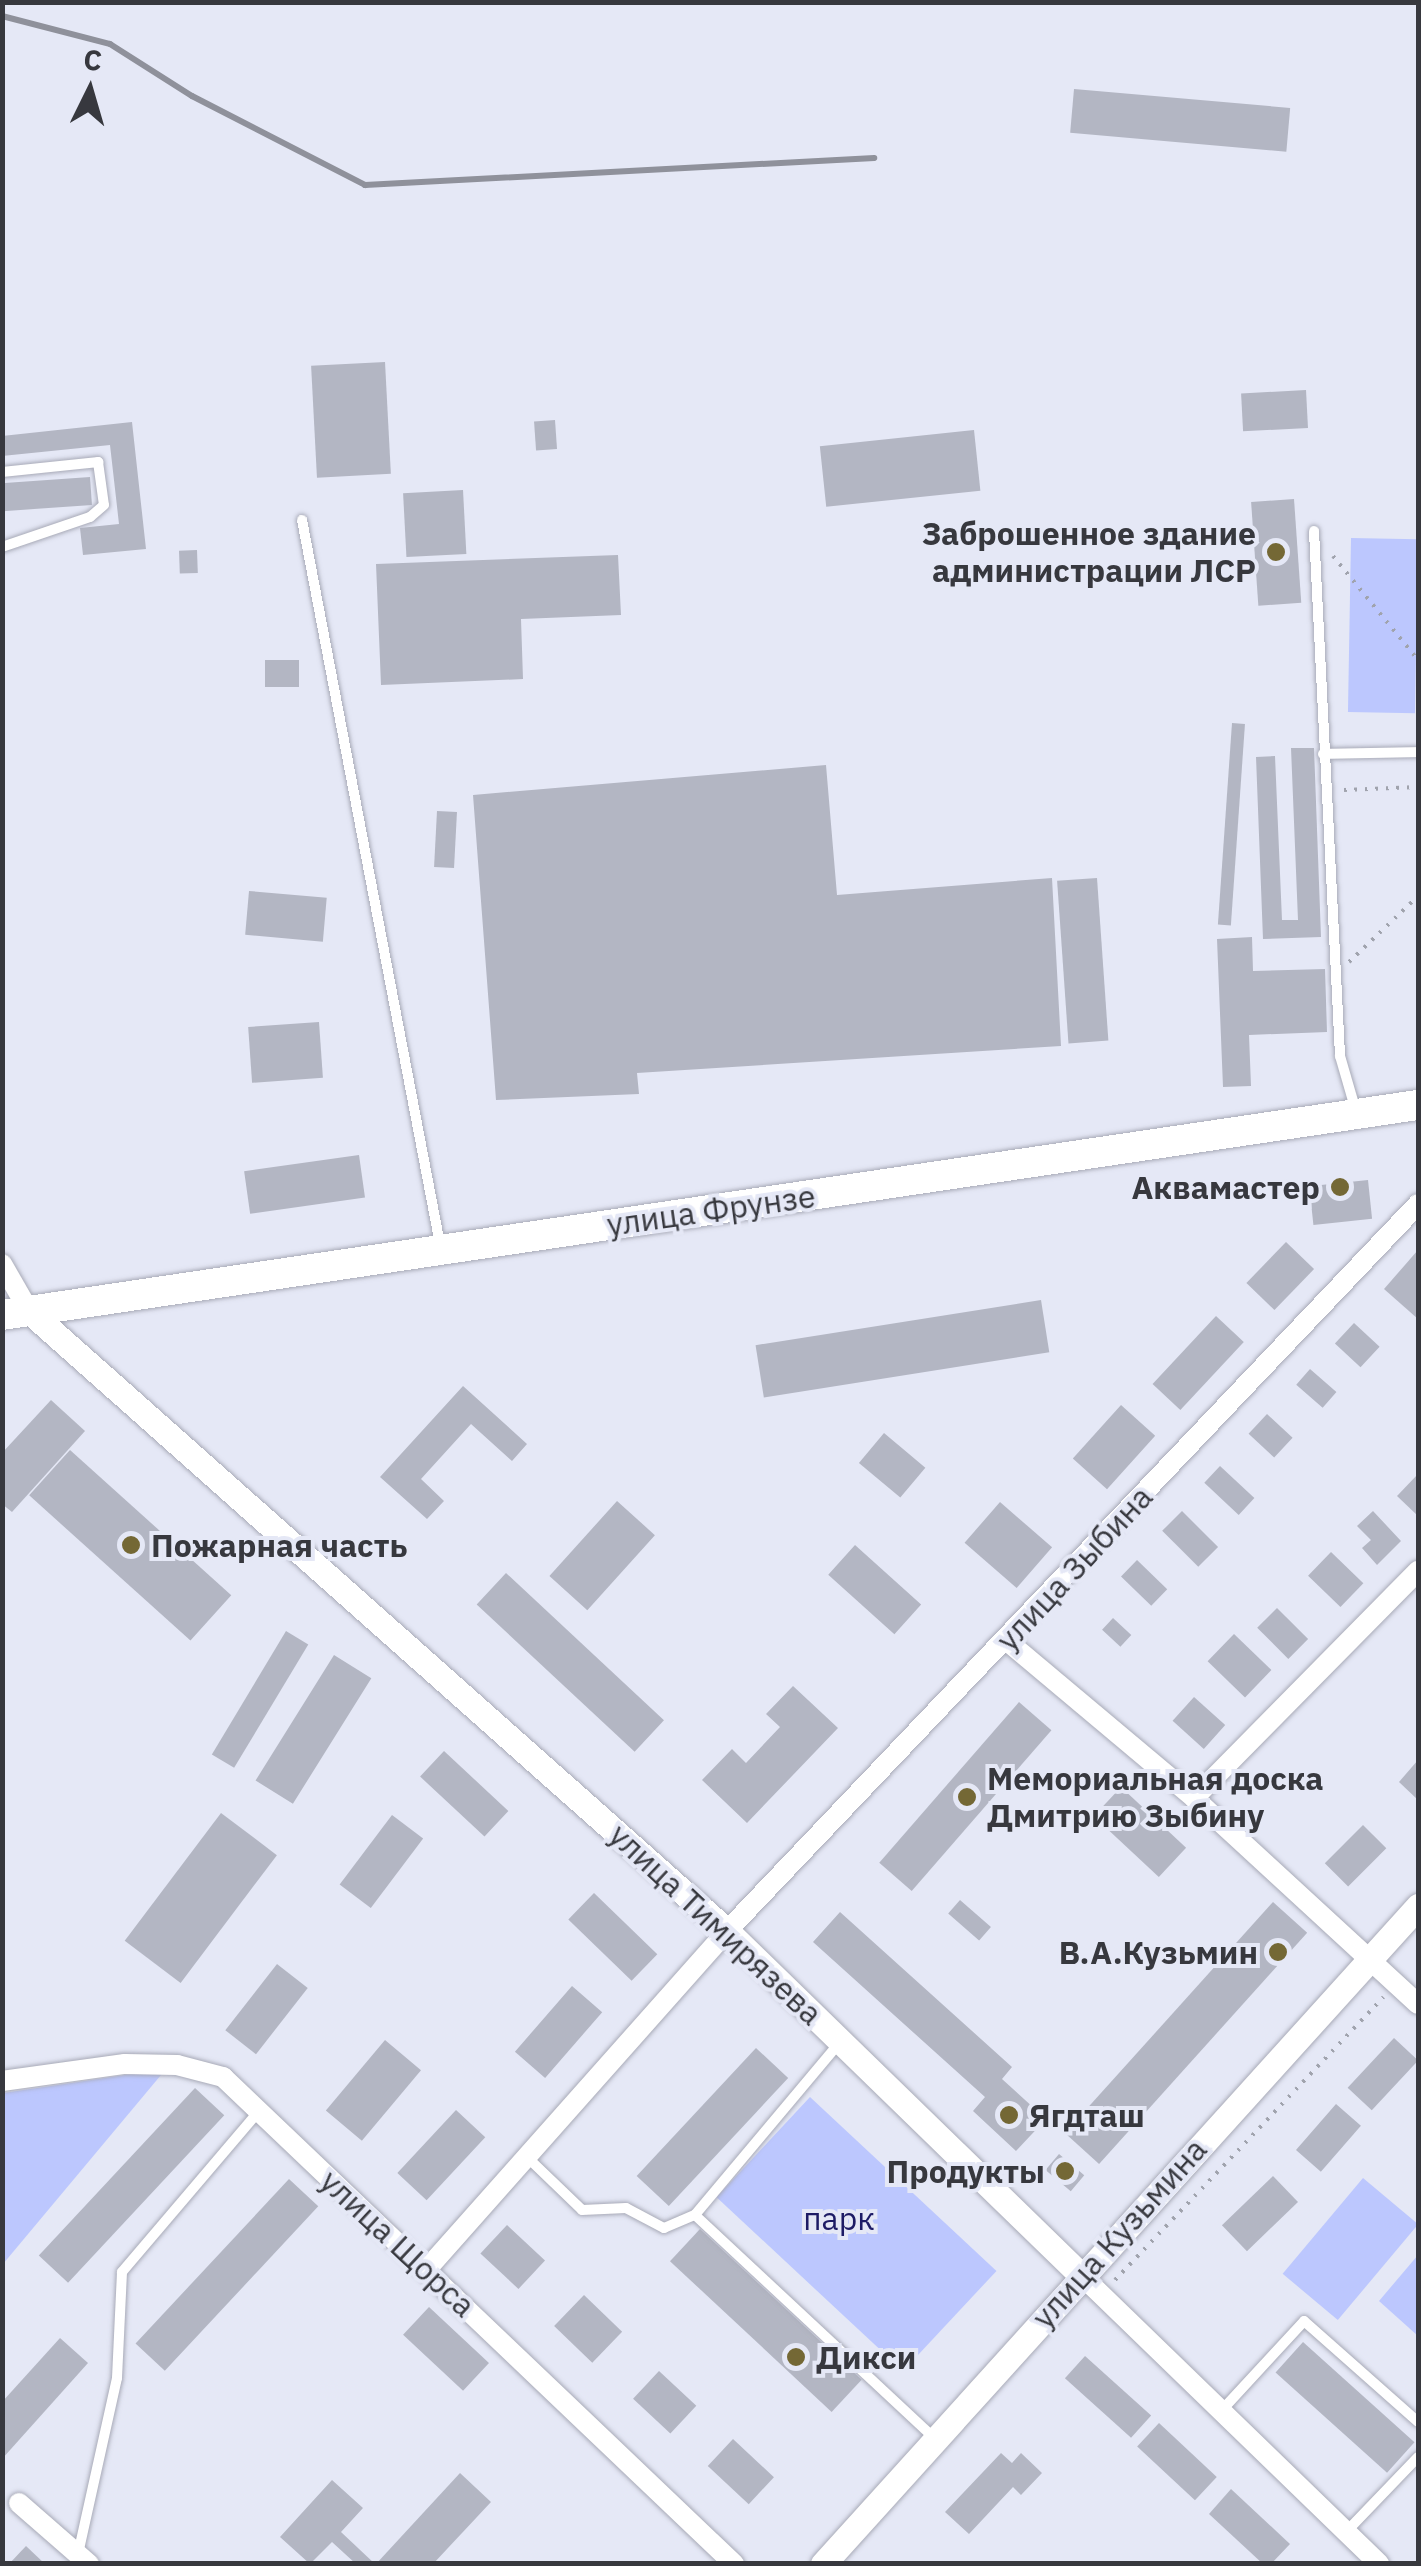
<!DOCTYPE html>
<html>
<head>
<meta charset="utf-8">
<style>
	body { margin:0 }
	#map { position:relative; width:1421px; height:2566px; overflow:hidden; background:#e5e8f6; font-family:"IBM Plex Sans",sans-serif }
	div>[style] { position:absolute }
	.green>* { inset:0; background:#bcc7fe; transform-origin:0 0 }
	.building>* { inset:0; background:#b3b6c3; transform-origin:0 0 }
	.path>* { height:4px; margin-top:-2px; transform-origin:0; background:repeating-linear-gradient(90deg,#a0a3ad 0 2.5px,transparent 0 10.5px) }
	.roads { filter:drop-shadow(0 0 2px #a8aab7) drop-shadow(0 0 2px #a8aab7) }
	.service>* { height:10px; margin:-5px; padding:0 5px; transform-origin:5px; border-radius:5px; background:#fff }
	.minor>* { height:20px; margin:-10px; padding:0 10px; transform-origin:10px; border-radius:10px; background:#fff }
	.tertiary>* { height:25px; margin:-12.5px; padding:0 12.5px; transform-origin:12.5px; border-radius:12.5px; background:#fff }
	.secondary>* { height:30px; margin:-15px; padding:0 15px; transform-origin:15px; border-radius:15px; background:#fff }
	.rail>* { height:6px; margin:-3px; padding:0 3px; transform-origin:3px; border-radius:3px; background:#8f919b }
	.dots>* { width:28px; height:28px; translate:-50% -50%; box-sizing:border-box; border:5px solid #e5e8f6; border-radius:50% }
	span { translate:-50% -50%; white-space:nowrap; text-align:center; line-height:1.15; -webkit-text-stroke:8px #e5e8f6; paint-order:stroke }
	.poi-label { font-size:32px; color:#37383e; font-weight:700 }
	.right { translate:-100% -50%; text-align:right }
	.left { translate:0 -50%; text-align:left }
	.street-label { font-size:32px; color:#37383e }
	.park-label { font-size:32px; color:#1d1b65 }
	.frame { position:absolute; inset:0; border:5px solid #37383e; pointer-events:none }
	.north { position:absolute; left:40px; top:40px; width:100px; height:100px; -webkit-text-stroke:8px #e5e8f6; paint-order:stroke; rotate:5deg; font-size:28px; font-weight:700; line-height:40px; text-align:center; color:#37383e }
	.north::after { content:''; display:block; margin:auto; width:35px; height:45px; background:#37383e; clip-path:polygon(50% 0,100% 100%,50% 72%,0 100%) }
</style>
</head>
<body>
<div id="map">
	<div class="green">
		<div style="left:1351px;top:538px;width:67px;height:174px;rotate:1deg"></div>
		<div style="clip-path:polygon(166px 2069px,3px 2264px,3px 2093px)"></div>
		<div style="left:810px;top:2097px;width:255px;height:137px;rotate:43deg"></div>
		<div style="left:1363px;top:2178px;width:72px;height:125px;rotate:40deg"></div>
		<div style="clip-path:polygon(1418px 2255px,1418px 2336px,1379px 2301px)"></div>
	</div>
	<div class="building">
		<div style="left:1074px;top:89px;width:217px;height:44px;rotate:5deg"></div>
		<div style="left:385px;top:362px;width:112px;height:74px;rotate:87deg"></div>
		<div style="left:1306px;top:390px;width:38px;height:65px;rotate:87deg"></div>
		<div style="left:555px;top:420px;width:29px;height:21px;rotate:86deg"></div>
		<div style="clip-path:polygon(132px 422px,146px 549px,83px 555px,80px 528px,119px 524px,110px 445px,2px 456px,2px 436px)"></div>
		<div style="left:974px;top:430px;width:61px;height:155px;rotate:84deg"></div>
		<div style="left:90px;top:477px;width:28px;height:89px;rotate:86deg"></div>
		<div style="left:463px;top:490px;width:64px;height:60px;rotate:87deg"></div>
		<div style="left:1294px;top:499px;width:104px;height:43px;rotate:86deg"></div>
		<div style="left:197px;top:550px;width:23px;height:18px;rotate:88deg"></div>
		<div style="clip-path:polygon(618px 555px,621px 615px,521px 619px,523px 679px,381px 685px,376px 564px)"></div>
		<div style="left:265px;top:660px;width:34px;height:27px"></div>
		<div style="left:1232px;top:723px;width:13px;height:202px;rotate:4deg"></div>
		<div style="clip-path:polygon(1291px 748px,1314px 748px,1321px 937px,1263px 939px,1256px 757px,1275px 756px,1282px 920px,1298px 920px)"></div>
		<div style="clip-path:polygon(826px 765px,837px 895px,1052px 878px,1061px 1046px,637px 1073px,639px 1094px,496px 1100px,473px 795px)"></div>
		<div style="left:437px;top:811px;width:20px;height:56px;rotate:3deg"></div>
		<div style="left:1097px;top:878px;width:163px;height:40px;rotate:86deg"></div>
		<div style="left:249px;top:891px;width:78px;height:44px;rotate:5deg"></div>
		<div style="clip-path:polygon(1252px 937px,1253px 971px,1325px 969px,1327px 1032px,1249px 1035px,1251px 1086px,1223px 1087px,1217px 939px)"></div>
		<div style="left:319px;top:1022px;width:56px;height:71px;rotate:86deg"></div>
		<div style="left:359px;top:1155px;width:43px;height:116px;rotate:82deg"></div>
		<div style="left:1368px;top:1180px;width:39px;height:59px;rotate:84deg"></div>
		<div style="left:1286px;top:1242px;width:39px;height:57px;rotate:44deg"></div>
		<div style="clip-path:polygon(1418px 1250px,1418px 1319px,1384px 1289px)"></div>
		<div style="left:1041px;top:1300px;width:53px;height:289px;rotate:81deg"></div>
		<div style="left:1216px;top:1316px;width:38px;height:93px;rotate:43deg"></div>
		<div style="left:1354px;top:1323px;width:35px;height:28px;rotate:43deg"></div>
		<div style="left:1310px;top:1369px;width:35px;height:21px;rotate:41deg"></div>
		<div style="clip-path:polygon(463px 1386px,527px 1444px,512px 1461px,471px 1424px,421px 1479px,444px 1501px,427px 1519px,380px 1477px)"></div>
		<div style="clip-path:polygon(51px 1400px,85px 1431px,12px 1512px,2px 1504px,2px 1453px)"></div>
		<div style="left:1121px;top:1405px;width:46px;height:72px;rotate:42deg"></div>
		<div style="left:1267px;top:1414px;width:35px;height:27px;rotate:43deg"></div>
		<div style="left:884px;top:1433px;width:54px;height:39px;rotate:40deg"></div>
		<div style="left:70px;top:1450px;width:217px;height:61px;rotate:42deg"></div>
		<div style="left:1220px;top:1466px;width:47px;height:23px;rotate:43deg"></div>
		<div style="clip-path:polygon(1418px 1474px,1418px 1516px,1397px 1496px)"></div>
		<div style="left:617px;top:1501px;width:51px;height:101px;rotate:42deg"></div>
		<div style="left:1000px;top:1502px;width:69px;height:54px;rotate:41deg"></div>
		<div style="left:1182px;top:1511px;width:51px;height:28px;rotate:45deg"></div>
		<div style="clip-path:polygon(1373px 1511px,1401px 1541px,1377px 1565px,1362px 1548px,1371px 1540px,1357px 1526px)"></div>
		<div style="left:855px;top:1545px;width:89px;height:40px;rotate:42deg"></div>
		<div style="left:1331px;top:1552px;width:45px;height:33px;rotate:44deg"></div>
		<div style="left:1137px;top:1560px;width:42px;height:23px;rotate:44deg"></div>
		<div style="left:506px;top:1573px;width:216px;height:43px;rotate:43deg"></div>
		<div style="left:1277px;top:1608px;width:44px;height:28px;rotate:45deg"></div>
		<div style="left:1113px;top:1618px;width:25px;height:16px;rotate:43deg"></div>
		<div style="left:286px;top:1631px;width:26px;height:144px;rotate:31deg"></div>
		<div style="left:1234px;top:1634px;width:52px;height:38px;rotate:44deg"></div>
		<div style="left:334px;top:1655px;width:44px;height:148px;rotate:32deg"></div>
		<div style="clip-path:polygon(793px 1686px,838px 1728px,747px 1823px,702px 1780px,732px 1749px,746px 1763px,780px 1727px,766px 1714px)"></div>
		<div style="left:1194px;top:1697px;width:42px;height:32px;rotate:42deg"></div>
		<div style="left:1019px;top:1702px;width:43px;height:213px;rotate:41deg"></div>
		<div style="left:444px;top:1751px;width:88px;height:35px;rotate:43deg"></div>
		<div style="clip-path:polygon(1418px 1760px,1418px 1800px,1399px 1782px)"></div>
		<div style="left:1121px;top:1787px;width:89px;height:40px;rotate:43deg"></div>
		<div style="left:221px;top:1813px;width:70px;height:160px;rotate:37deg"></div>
		<div style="left:392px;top:1815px;width:39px;height:87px;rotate:37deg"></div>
		<div style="left:1363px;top:1825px;width:33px;height:54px;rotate:45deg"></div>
		<div style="left:594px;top:1893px;width:88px;height:37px;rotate:44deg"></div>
		<div style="left:960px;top:1900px;width:41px;height:18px;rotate:41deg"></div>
		<div style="left:1273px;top:1902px;width:46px;height:311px;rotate:42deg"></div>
		<div style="clip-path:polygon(840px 1912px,1012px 2067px,1002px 2079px,1046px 2119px,1016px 2151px,973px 2111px,985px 2097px,813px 1942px)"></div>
		<div style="left:277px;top:1964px;width:39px;height:84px;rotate:38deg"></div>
		<div style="left:572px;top:1986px;width:40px;height:87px;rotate:41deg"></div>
		<div style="left:1394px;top:2038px;width:33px;height:68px;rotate:43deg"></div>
		<div style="left:385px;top:2040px;width:47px;height:92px;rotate:40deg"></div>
		<div style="left:756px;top:2048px;width:44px;height:175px;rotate:43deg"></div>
		<div style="left:195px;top:2088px;width:40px;height:229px;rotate:43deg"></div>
		<div style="left:1336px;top:2104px;width:33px;height:61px;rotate:41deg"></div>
		<div style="left:456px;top:2110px;width:40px;height:86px;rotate:43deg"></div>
		<div style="left:1059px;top:2154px;width:33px;height:21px;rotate:40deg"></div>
		<div style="left:1273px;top:2176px;width:36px;height:71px;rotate:46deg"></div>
		<div style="left:289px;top:2179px;width:40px;height:225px;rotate:43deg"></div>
		<div style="left:507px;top:2225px;width:52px;height:39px;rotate:43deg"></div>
		<div style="left:700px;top:2229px;width:221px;height:44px;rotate:43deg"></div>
		<div style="left:584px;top:2295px;width:53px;height:43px;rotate:44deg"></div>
		<div style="left:429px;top:2307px;width:82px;height:38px;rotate:43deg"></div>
		<div style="clip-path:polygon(60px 2338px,88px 2363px,2px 2459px,2px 2402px)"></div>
		<div style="left:1303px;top:2342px;width:150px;height:41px;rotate:42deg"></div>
		<div style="left:1085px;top:2356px;width:89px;height:30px;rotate:42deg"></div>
		<div style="left:659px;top:2371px;width:51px;height:38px;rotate:43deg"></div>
		<div style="left:1159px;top:2423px;width:79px;height:32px;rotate:43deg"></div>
		<div style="left:733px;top:2439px;width:56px;height:37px;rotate:43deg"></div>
		<div style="clip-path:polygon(1001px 2453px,1012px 2463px,1021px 2453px,1042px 2473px,1021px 2495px,1013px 2487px,969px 2534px,945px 2512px)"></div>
		<div style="clip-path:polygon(460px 2473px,491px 2502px,433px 2564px,376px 2564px)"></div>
		<div style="clip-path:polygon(332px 2480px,363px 2508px,341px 2532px,375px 2564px,356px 2564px,332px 2542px,310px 2564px,280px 2537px)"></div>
		<div style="clip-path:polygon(1231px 2489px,1290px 2544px,1271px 2564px,1263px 2564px,1209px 2514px)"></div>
		<div style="clip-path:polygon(26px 2546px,45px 2564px,9px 2564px)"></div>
	</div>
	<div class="path">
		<div style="left:1333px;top:556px;width:134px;rotate:50.7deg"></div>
		<div style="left:1344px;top:790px;width:74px;rotate:-2.3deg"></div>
		<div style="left:1349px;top:962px;width:95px;rotate:-43.7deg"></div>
		<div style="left:1115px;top:2280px;width:390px;rotate:-46.5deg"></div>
	</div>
	<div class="roads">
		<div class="service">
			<div style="left:2px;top:472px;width:97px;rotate:-5.9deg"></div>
			<div style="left:98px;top:462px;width:43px;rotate:82.1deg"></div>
			<div style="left:104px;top:505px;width:18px;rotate:139deg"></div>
			<div style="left:90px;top:517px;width:93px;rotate:161.2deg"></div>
			<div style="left:302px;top:520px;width:737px;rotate:79.21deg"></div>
			<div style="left:1314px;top:531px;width:526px;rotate:87.16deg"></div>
			<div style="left:1340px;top:1056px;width:57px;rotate:73.8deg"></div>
			<div style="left:1323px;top:754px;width:95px;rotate:-1.2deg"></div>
			<div style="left:840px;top:2042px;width:226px;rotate:130deg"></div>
			<div style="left:695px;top:2215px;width:327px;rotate:43deg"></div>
			<div style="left:527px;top:2157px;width:76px;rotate:43.9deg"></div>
			<div style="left:582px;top:2210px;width:44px;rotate:-2.6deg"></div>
			<div style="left:626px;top:2208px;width:43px;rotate:27.8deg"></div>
			<div style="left:664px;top:2228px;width:34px;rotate:-23deg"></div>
			<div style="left:1222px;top:2410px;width:121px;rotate:-47.3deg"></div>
			<div style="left:1304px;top:2321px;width:152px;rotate:41.5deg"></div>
			<div style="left:1346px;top:2532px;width:104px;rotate:-46.2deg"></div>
			<div style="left:78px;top:2554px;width:180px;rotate:-77.5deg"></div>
			<div style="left:117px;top:2378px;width:106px;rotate:-87.3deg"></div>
			<div style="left:122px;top:2272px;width:210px;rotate:-49.6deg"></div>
		</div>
		<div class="minor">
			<div style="left:2px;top:1264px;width:54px;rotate:60.1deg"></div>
			<div style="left:1006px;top:1640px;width:246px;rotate:40deg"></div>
			<div style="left:1194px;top:1798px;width:304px;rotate:42.6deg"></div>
			<div style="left:1194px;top:1798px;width:319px;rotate:-45.4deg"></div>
			<div style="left:2px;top:2081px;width:124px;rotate:-7.9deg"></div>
			<div style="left:125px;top:2064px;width:52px;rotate:1.1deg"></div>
			<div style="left:177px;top:2065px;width:48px;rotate:14.6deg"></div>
			<div style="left:223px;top:2077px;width:706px;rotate:43.62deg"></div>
			<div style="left:427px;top:2269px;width:452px;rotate:-48.4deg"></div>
			<div style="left:727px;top:1931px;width:1003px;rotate:-46.45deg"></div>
			<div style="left:1081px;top:2275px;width:415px;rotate:44.1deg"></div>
			<div style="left:19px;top:2503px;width:93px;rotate:41.1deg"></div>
		</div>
		<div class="tertiary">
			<div style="left:29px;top:1311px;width:934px;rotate:41.61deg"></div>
			<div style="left:727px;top:1931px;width:494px;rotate:44.2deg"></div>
			<div style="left:823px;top:2564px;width:887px;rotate:-47.88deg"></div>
		</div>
		<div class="secondary">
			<div style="left:2px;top:1315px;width:1431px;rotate:-8.44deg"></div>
		</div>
	</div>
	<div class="rail">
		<div style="left:2px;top:16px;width:112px;rotate:14.5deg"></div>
		<div style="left:110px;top:44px;width:97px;rotate:32.4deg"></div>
		<div style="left:192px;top:96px;width:195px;rotate:27.2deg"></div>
		<div style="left:365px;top:185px;width:510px;rotate:-3.04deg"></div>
	</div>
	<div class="dots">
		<div style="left:1276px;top:552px;background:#746835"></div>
		<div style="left:1340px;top:1187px;background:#746835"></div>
		<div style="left:131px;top:1545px;background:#746835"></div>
		<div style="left:967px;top:1797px;background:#746835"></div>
		<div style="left:1278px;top:1952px;background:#746835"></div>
		<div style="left:1009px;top:2115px;background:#746835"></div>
		<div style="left:1065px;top:2171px;background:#746835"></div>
		<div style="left:796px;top:2357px;background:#746835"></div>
	</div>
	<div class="poi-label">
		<span class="right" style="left:1256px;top:552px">Заброшенное здание<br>администрации ЛСР</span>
		<span class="right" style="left:1320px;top:1187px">Аквамастер</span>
		<span class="left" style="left:151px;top:1545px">Пожарная часть</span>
		<span class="left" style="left:987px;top:1797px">Мемориальная доска<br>Дмитрию Зыбину</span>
		<span class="right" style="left:1258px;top:1952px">В.А.Кузьмин</span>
		<span class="left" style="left:1029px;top:2115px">Ягдташ</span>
		<span class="right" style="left:1045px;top:2171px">Продукты</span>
		<span class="left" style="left:816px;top:2357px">Дикси</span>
	</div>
	<div class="street-label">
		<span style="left:711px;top:1210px;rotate:-8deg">улица Фрунзе</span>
		<span style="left:1074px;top:1568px;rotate:-47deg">улица Зыбина</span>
		<span style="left:716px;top:1924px;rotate:43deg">улица Тимирязева</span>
		<span style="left:1119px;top:2233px;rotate:-48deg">улица Кузьмина</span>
		<span style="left:398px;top:2243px;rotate:43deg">улица Щорса</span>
	</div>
	<div class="park-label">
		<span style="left:839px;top:2218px">парк</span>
	</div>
	<div class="frame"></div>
	<div class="north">С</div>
</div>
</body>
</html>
